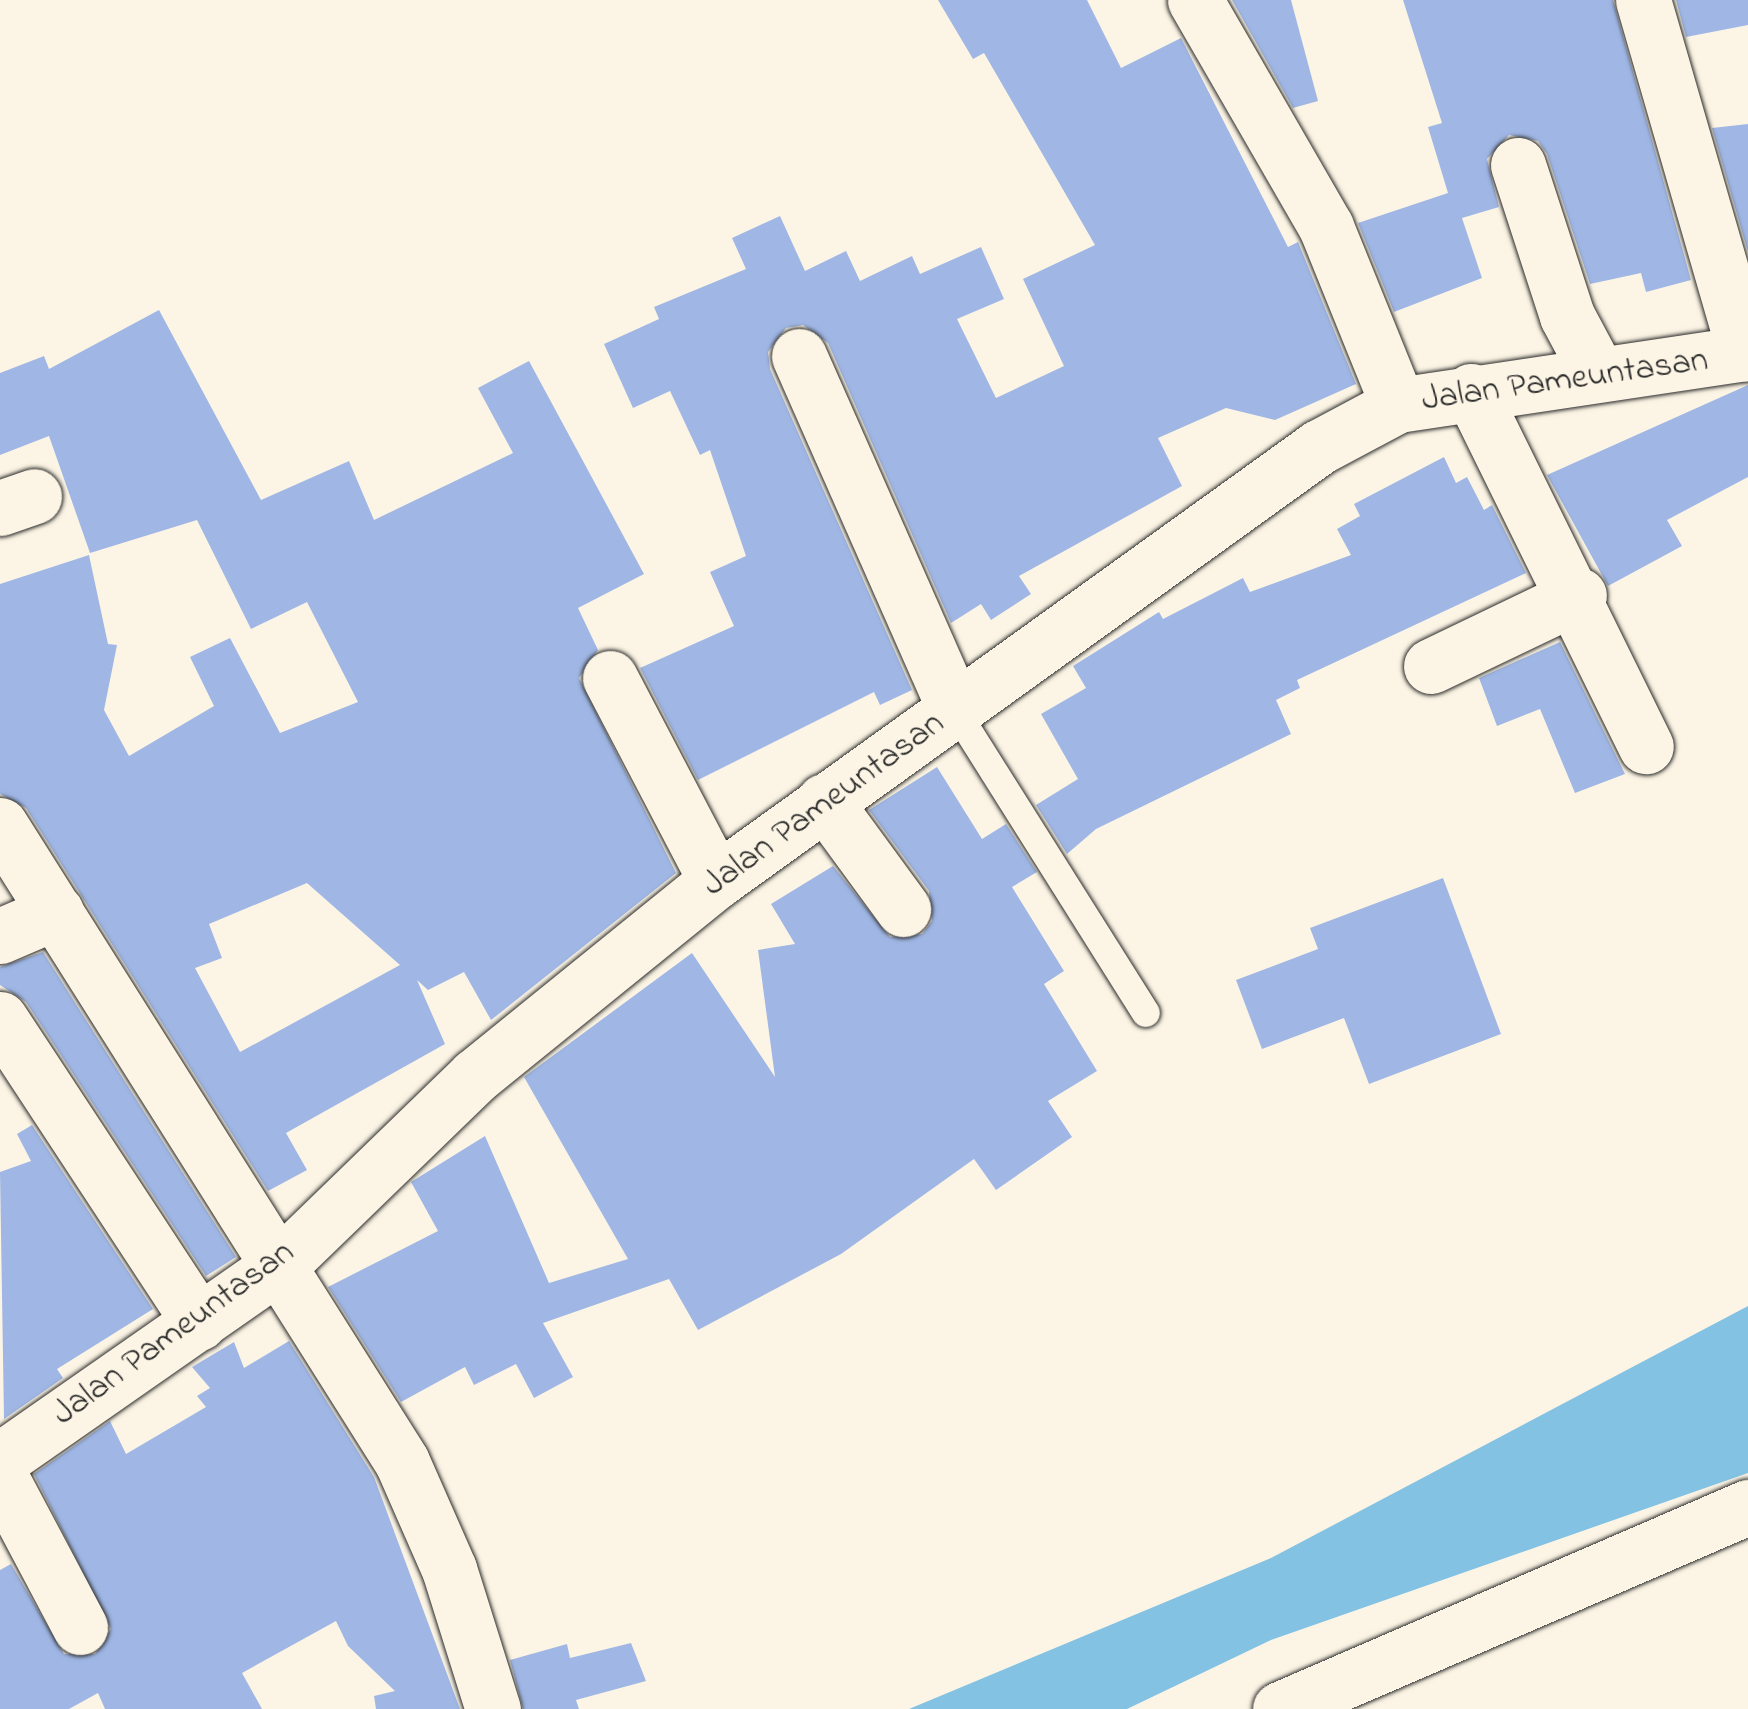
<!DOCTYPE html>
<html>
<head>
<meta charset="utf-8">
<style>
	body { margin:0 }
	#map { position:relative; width:1748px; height:1709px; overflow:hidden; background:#fcf5e5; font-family:"Indie Flower",sans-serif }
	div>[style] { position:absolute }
	.water>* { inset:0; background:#84c2e4 }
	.building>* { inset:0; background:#a0b7e5 }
	.roads { filter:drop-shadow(0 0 2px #2b2b2b) drop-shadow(0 0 2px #2b2b2b) }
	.service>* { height:28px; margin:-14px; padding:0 14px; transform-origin:14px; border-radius:14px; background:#fcf5e5 }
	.minor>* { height:55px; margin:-27.5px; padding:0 27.5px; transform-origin:27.5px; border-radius:27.5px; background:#fcf5e5 }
	.tertiary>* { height:55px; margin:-27.5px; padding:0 27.5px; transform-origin:27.5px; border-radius:27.5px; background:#fcf5e5 }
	span { translate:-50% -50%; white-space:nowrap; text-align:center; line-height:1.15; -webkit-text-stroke:8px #fcf5e5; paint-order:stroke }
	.street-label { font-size:35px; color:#2b2b2b }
</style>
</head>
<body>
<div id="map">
	<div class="water">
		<div style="clip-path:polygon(1748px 1306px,1748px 1473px,1271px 1640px,1127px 1709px,909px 1709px,1271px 1558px)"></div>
	</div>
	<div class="building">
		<div style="clip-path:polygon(938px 0,1087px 0,1121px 68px,1181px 38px,1288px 247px,1298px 242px,1356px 384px,1275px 420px,1226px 408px,1158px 438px,1182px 486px,1019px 576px,1031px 594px,991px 620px,981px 604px,951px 623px,828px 343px,803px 325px,786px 328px,768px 352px,770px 369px,912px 690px,880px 705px,874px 692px,698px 780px,640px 668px,734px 626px,710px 572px,746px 556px,710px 450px,700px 455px,670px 391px,633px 408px,604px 344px,659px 319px,654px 307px,746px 269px,732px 238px,780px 216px,805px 271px,846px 251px,860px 281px,912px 256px,920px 274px,981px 247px,1004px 299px,957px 319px,996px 398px,1064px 366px,1023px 279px,1095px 245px,984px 53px,973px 59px)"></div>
		<div style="clip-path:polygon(1232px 0,1291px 0,1318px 101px,1293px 108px)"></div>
		<div style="clip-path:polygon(1403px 0,1613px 0,1691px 280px,1646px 292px,1641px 273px,1590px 284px,1547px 154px,1538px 141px,1509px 135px,1487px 159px,1499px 207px,1462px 218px,1482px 278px,1394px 312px,1358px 223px,1448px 193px,1428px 127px,1442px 123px)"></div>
		<div style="clip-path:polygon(1676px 0,1748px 0,1748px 25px,1686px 37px)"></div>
		<div style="clip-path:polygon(1748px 124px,1748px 252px,1712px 128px)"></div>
		<div style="clip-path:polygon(evenodd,159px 310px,261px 500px,349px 461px,374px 520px,513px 453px,478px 388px,529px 361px,644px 574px,578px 608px,598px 650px,579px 678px,676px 873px,491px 1020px,464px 972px,428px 990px,417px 980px,445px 1044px,286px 1133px,307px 1170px,268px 1191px,26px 808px,0 794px,0 584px,89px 555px,108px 644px,117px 645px,104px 710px,129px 756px,214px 706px,190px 657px,230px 638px,280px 733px,358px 702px,307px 602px,251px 629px,197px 520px,90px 553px,49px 436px,0 455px,0 373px,44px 356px,49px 369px,159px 310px,307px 883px,400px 965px,240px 1052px,195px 968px,222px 958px,209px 924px,307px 883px)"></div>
		<div style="clip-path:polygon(1748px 385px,1748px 477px,1667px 520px,1682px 546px,1608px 586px,1547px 475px)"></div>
		<div style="clip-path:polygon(1444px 457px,1456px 483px,1467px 477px,1484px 510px,1492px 505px,1526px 573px,1297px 680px,1300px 688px,1276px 700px,1291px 734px,1096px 829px,1067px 854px,1036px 805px,1078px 779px,1041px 714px,1086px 688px,1073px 666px,1159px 612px,1163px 619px,1243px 578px,1250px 592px,1351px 555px,1337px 529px,1360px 516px,1354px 504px)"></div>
		<div style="clip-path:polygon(1560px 642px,1625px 774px,1575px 793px,1540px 709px,1497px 726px,1479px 678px)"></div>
		<div style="clip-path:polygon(937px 767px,982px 839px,1006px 824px,1037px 872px,1012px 887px,1064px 971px,1044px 984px,1097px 1071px,1048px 1101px,1072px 1137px,996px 1190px,974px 1159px,841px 1254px,698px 1330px,669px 1279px,543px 1323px,573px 1377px,534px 1398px,516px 1364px,474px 1385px,465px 1367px,401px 1402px,328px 1287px,438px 1231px,411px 1182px,485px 1136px,549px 1283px,628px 1259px,524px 1077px,692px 953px,775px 1077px,758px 950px,795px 944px,771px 904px,833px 866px,890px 937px,922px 934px,932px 921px,929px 891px,869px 810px)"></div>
		<div style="clip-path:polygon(1443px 878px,1501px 1034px,1369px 1084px,1344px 1018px,1262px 1049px,1236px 980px,1318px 949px,1310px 928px)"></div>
		<div style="clip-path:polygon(43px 952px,236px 1257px,206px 1276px,26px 1002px,0 985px,0 967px)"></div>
		<div style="clip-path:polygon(32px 1125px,153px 1309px,57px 1369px,63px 1378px,4px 1419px,0 1172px,31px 1161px,17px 1134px)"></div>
		<div style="clip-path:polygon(289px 1341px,374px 1477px,460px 1709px,376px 1709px,374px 1696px,395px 1691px,348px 1646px,336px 1621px,242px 1673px,262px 1709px,105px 1709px,98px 1693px,69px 1709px,0 1709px,0 1570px,11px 1564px,64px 1654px,95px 1654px,111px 1629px,34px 1474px,110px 1421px,126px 1454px,206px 1407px,197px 1396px,210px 1388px,192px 1367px,234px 1342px,244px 1368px)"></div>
		<div style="clip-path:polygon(631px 1643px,646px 1681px,576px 1700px,579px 1709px,523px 1709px,510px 1660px,567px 1644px,570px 1658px)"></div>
	</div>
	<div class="roads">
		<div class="service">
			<div style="left:955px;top:710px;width:358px;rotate:57.8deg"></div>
		</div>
		<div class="minor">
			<div style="left:1195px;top:0;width:262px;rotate:60deg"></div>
			<div style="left:1326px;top:227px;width:192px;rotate:68deg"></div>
			<div style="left:1643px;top:0;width:368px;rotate:73.9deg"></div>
			<div style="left:1518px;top:165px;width:159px;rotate:72deg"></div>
			<div style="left:1567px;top:316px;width:66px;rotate:61.9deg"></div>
			<div style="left:799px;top:356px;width:387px;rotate:66.2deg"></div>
			<div style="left:1471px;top:391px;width:396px;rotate:63.8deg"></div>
			<div style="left:0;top:508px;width:36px;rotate:-19deg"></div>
			<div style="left:1431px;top:666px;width:164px;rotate:-25.6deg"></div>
			<div style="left:610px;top:678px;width:229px;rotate:62.4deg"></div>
			<div style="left:824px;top:801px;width:134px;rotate:53.8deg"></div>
			<div style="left:0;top:825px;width:753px;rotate:57.74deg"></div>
			<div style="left:402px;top:1462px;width:117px;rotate:66.3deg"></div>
			<div style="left:449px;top:1569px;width:147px;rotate:72.6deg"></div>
			<div style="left:0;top:936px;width:61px;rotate:-23.2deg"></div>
			<div style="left:0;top:1019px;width:363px;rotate:56.7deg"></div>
			<div style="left:0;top:1476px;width:171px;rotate:62.1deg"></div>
			<div style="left:1280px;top:1709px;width:510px;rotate:-23.35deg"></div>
		</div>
		<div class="tertiary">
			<div style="left:0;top:1460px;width:344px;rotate:-34.9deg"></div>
			<div style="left:282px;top:1263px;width:269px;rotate:-44.1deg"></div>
			<div style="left:475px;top:1076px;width:310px;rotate:-39deg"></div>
			<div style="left:716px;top:881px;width:743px;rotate:-35.74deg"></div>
			<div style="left:1319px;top:447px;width:89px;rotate:-28deg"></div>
			<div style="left:1398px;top:405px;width:354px;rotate:-8.5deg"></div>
		</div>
	</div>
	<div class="street-label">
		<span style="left:1565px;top:381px;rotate:-8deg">Jalan Pameuntasan</span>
		<span style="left:824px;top:805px;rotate:-36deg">Jalan Pameuntasan</span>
		<span style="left:174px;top:1334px;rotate:-36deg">Jalan Pameuntasan</span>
	</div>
</div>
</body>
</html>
